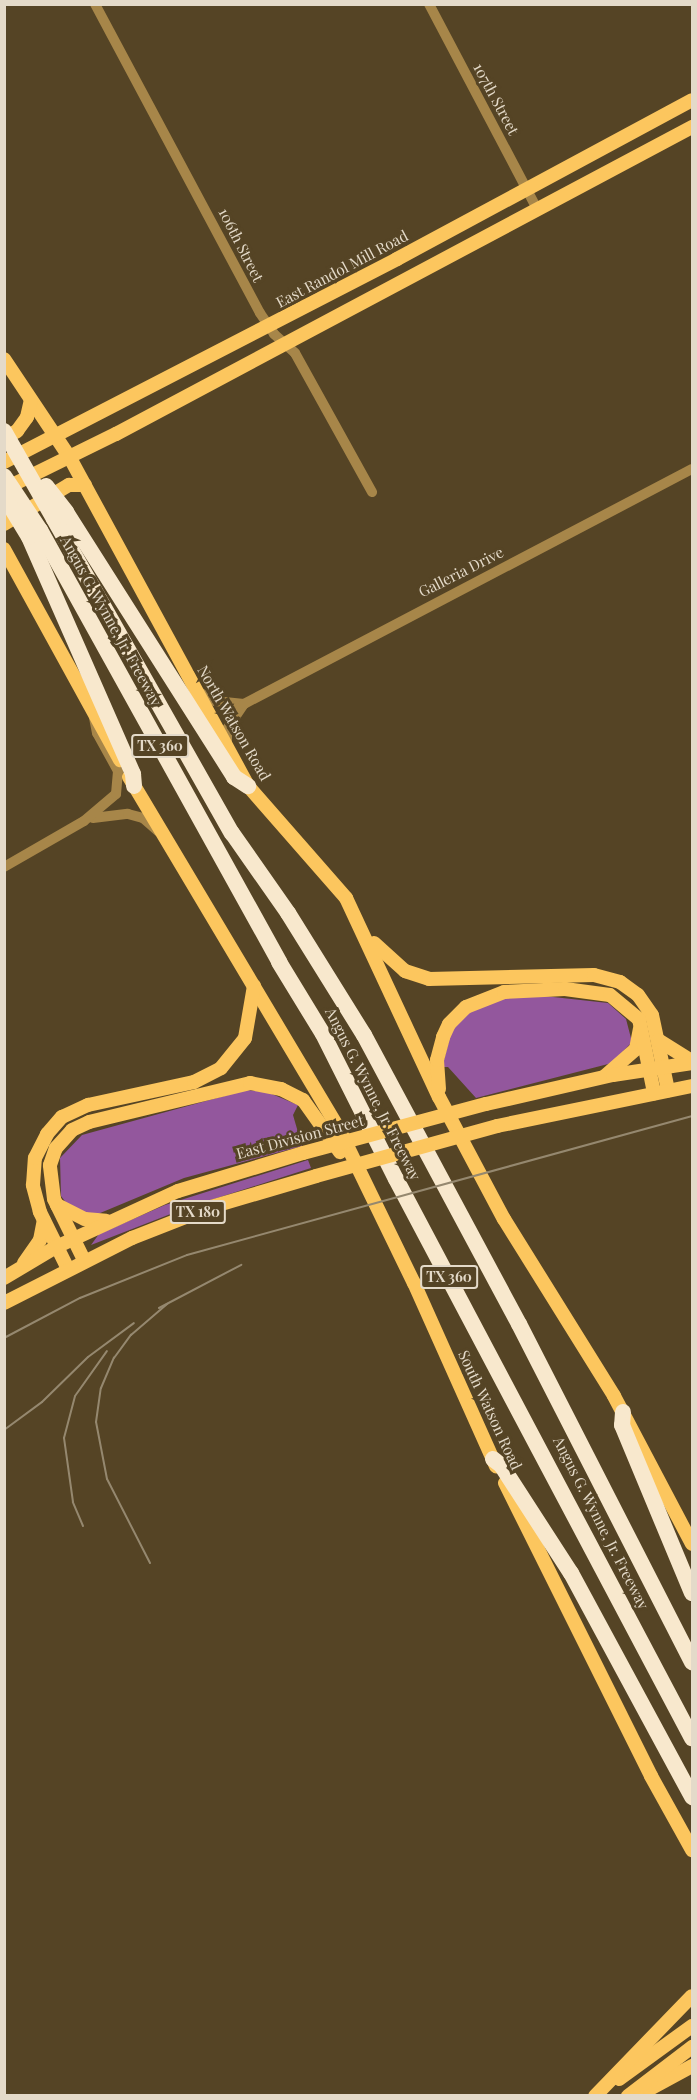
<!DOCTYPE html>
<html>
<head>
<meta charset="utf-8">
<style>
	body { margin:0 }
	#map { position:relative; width:697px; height:2100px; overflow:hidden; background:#554425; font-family:"Playfair Display",serif }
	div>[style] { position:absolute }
	.green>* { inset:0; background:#93579d }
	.minor>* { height:10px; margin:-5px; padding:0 5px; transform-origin:5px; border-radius:5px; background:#a78649 }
	.major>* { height:14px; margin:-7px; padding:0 7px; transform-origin:7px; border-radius:7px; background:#fcc65e }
	.highway>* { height:16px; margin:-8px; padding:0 8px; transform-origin:8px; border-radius:8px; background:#f8e8cd }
	.rail>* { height:2px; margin:-1px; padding:0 1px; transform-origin:1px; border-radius:1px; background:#95886f }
	.major-bridge>* { height:14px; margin:-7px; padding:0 7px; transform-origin:7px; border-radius:7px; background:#fcc65e }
	.highway-bridge>* { height:16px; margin:-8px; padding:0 8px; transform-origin:8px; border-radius:8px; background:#f8e8cd }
	span { translate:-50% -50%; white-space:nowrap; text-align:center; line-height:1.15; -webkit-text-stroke:6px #554425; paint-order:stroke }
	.shield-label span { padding:2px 4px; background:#554425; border:2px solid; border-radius:4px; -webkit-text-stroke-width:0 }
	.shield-label { font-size:14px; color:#e4dac9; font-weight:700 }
	.street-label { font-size:15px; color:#e4dac9 }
	.frame { position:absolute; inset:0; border:6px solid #e4dac9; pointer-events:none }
</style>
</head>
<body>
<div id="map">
	<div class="green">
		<div style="clip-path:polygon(544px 996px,608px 1003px,626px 1019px,632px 1042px,612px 1063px,476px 1098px,448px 1067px,442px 1067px,452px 1029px,471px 1009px,492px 999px)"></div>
		<div style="clip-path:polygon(246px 1090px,267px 1092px,298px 1105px,293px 1115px,302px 1146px,184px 1178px,93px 1216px,70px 1208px,61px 1196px,60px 1158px,82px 1135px)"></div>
		<div style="clip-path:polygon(308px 1160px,311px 1168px,186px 1208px,91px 1245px,99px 1234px,165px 1205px)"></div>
	</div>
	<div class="minor">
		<div style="left:95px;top:4px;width:350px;rotate:61.9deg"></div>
		<div style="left:260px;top:313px;width:25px;rotate:56deg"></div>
		<div style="left:274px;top:334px;width:28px;rotate:42deg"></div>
		<div style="left:295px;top:353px;width:159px;rotate:61deg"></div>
		<div style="left:429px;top:4px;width:229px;rotate:62.2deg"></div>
		<div style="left:197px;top:691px;width:21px;rotate:29deg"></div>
		<div style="left:215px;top:701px;width:29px;rotate:6deg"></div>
		<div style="left:227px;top:744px;width:15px;rotate:-90deg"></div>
		<div style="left:227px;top:729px;width:30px;rotate:-56deg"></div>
		<div style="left:244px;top:704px;width:506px;rotate:-27.68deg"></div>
		<div style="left:93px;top:818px;width:35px;rotate:-7deg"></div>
		<div style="left:128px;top:814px;width:16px;rotate:15deg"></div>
		<div style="left:143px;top:818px;width:20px;rotate:41deg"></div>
		<div style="left:4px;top:867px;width:92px;rotate:-29.9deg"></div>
		<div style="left:84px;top:821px;width:42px;rotate:-40.2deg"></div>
		<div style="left:116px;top:794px;width:23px;rotate:-85deg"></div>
		<div style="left:118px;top:771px;width:43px;rotate:-118.9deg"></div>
		<div style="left:97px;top:733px;width:15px;rotate:-101deg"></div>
	</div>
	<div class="major">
		<div style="left:4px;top:359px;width:119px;rotate:56.3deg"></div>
		<div style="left:70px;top:458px;width:373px;rotate:61.5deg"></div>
		<div style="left:248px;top:786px;width:149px;rotate:48.8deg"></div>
		<div style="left:346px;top:898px;width:220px;rotate:65deg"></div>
		<div style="left:439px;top:1097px;width:138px;rotate:62deg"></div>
		<div style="left:504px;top:1219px;width:208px;rotate:58.1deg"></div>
		<div style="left:614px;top:1396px;width:167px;rotate:62.2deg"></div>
		<div style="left:4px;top:438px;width:15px;rotate:-28deg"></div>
		<div style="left:17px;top:431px;width:17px;rotate:-54deg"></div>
		<div style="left:27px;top:417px;width:17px;rotate:-77deg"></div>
		<div style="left:4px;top:462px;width:442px;rotate:-27.3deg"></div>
		<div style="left:397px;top:259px;width:335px;rotate:-28.3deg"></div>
		<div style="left:4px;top:489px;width:125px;rotate:-26.2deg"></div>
		<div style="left:116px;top:434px;width:653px;rotate:-28.06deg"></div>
		<div style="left:4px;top:524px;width:76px;rotate:-31deg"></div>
		<div style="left:69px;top:485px;width:16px"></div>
		<div style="left:4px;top:549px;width:241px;rotate:61.2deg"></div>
		<div style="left:129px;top:777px;width:417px;rotate:59.2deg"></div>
		<div style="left:342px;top:1135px;width:165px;rotate:64.1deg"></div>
		<div style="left:414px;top:1283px;width:201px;rotate:65.9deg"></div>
		<div style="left:374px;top:943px;width:42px;rotate:42.1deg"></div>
		<div style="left:405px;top:971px;width:25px;rotate:18deg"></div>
		<div style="left:429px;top:979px;width:165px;rotate:-1.4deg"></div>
		<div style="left:594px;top:975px;width:27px;rotate:15deg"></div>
		<div style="left:620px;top:982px;width:22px;rotate:36deg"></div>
		<div style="left:638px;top:995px;width:24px;rotate:55deg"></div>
		<div style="left:652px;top:1015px;width:77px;rotate:78deg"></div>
		<div style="left:658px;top:1040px;width:40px;rotate:32deg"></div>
		<div style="left:605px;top:1076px;width:41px;rotate:-41.1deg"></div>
		<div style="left:636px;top:1049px;width:20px;rotate:-79deg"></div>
		<div style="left:439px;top:1089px;width:29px;rotate:-94deg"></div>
		<div style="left:437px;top:1060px;width:24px;rotate:-75deg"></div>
		<div style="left:443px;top:1037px;width:14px;rotate:-65deg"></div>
		<div style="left:449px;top:1024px;width:24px;rotate:-45deg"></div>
		<div style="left:466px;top:1007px;width:41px;rotate:-21.5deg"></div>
		<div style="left:504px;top:992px;width:61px;rotate:-2.8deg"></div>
		<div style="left:565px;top:989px;width:45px;rotate:7.6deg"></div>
		<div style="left:610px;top:995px;width:38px;rotate:40deg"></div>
		<div style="left:639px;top:1019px;width:76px;rotate:78.5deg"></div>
		<div style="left:486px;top:1104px;width:130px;rotate:-12.9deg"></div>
		<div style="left:613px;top:1075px;width:80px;rotate:-8.6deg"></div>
		<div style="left:497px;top:1126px;width:199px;rotate:-11.6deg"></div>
		<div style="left:57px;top:1205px;width:31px;rotate:27deg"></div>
		<div style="left:85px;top:1219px;width:21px;rotate:5deg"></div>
		<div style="left:84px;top:1260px;width:68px;rotate:-116.2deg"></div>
		<div style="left:54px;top:1199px;width:34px;rotate:-97deg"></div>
		<div style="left:50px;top:1165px;width:18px;rotate:-71deg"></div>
		<div style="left:56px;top:1148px;width:24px;rotate:-48deg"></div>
		<div style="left:72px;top:1130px;width:19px;rotate:-25deg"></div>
		<div style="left:89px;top:1122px;width:166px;rotate:-13.6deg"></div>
		<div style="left:250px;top:1083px;width:32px;rotate:11deg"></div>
		<div style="left:281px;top:1089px;width:25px;rotate:27deg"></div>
		<div style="left:303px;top:1100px;width:64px;rotate:54.6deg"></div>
		<div style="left:24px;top:1263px;width:28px;rotate:-55deg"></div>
		<div style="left:40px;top:1240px;width:20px;rotate:-79deg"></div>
		<div style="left:68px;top:1269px;width:64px;rotate:-116.2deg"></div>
		<div style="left:40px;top:1212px;width:28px;rotate:-105deg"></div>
		<div style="left:33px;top:1185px;width:27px;rotate:-86deg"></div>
		<div style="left:35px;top:1158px;width:27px;rotate:-63deg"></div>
		<div style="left:47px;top:1134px;width:23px;rotate:-49deg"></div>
		<div style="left:62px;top:1117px;width:29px;rotate:-25deg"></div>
		<div style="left:88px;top:1105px;width:108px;rotate:-12.2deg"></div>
		<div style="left:194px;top:1082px;width:30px;rotate:-27deg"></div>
		<div style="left:221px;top:1068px;width:38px;rotate:-51deg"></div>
		<div style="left:245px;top:1038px;width:53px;rotate:-80.2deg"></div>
		<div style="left:4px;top:1278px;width:61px;rotate:-30.8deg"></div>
		<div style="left:56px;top:1247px;width:134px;rotate:-24.7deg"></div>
		<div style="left:178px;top:1191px;width:131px;rotate:-16.9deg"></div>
		<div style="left:4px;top:1303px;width:144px;rotate:-26.9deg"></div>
		<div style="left:132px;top:1238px;width:85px;rotate:-21.4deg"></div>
		<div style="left:211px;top:1207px;width:109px;rotate:-16.4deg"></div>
		<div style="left:505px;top:1483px;width:327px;rotate:63.5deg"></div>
		<div style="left:651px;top:1776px;width:85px;rotate:61deg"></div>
		<div style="left:619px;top:2079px;width:90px;rotate:-36deg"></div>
		<div style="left:644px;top:2092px;width:55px;rotate:-28.4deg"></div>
		<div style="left:595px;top:2096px;width:139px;rotate:-45.9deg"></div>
		<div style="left:628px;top:2096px;width:81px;rotate:-37.4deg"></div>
	</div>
	<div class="highway">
		<div style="left:66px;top:512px;width:314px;rotate:57.6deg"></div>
		<div style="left:234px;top:777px;width:17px;rotate:33deg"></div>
		<div style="left:54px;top:519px;width:361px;rotate:60.5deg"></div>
		<div style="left:232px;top:833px;width:98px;rotate:55deg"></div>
		<div style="left:288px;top:913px;width:144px;rotate:58.1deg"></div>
		<div style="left:364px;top:1035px;width:328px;rotate:61.8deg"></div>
		<div style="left:519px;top:1324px;width:380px;rotate:62.9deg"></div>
		<div style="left:40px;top:530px;width:494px;rotate:61deg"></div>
		<div style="left:279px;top:962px;width:84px;rotate:58.6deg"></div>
		<div style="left:323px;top:1034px;width:162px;rotate:63.3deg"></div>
		<div style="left:396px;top:1179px;width:633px;rotate:62.1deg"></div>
		<div style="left:29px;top:537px;width:259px;rotate:66.3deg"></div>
		<div style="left:133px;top:774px;width:12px;rotate:85deg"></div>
		<div style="left:623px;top:1412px;width:13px;rotate:94deg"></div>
		<div style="left:622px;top:1425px;width:182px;rotate:67.4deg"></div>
		<div style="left:493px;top:1459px;width:10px;rotate:37deg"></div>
		<div style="left:501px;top:1465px;width:129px;rotate:57.1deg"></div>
		<div style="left:571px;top:1573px;width:255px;rotate:61.6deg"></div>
	</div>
	<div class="rail">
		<div style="left:159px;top:1308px;width:93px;rotate:-27.7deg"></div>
		<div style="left:4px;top:1338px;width:86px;rotate:-27.8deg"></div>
		<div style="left:80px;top:1298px;width:115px;rotate:-21.9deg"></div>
		<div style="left:187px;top:1255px;width:524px;rotate:-15.39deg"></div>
		<div style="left:4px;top:1430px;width:47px;rotate:-36.4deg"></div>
		<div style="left:42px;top:1402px;width:64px;rotate:-44.4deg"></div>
		<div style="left:88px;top:1357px;width:57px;rotate:-36.5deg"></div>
		<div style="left:83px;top:1526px;width:26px;rotate:-113deg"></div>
		<div style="left:73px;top:1502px;width:65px;rotate:-98deg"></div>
		<div style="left:64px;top:1438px;width:43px;rotate:-75.3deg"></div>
		<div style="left:75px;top:1396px;width:55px;rotate:-54.6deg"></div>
		<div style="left:150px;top:1563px;width:94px;rotate:-117.1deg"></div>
		<div style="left:107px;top:1479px;width:58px;rotate:-100.9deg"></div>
		<div style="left:96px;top:1422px;width:34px;rotate:-82deg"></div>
		<div style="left:101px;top:1388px;width:33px;rotate:-67deg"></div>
		<div style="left:114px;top:1358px;width:29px;rotate:-54deg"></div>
		<div style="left:131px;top:1335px;width:48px;rotate:-40.7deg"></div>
	</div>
	<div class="major-bridge">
		<div style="left:303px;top:1153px;width:189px;rotate:-15deg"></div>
		<div style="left:316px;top:1176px;width:188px;rotate:-15.4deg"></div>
	</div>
	<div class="highway-bridge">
		<div style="left:4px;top:431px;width:101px;rotate:60.4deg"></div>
		<div style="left:4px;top:476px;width:65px;rotate:56.3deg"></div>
		<div style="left:46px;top:486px;width:33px;rotate:52deg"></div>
		<div style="left:4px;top:496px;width:48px;rotate:58.6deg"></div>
	</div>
	<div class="shield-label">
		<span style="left:160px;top:746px">TX 360</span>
		<span style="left:198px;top:1212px">TX 180</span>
		<span style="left:449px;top:1277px">TX 360</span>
	</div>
	<div class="street-label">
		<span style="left:496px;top:99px;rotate:62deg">107th Street</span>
		<span style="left:241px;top:245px;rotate:63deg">106th Street</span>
		<span style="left:342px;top:269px;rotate:-28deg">East Randol Mill Road</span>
		<span style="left:461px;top:572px;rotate:-27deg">Galleria Drive</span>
		<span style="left:111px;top:621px;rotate:61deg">Angus G. Wynne, Jr. Freeway</span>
		<span style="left:234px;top:723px;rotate:60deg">North Watson Road</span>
		<span style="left:373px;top:1094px;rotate:63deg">Angus G. Wynne, Jr. Freeway</span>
		<span style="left:300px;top:1137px;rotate:-15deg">East Division Street</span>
		<span style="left:490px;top:1410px;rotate:65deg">South Watson Road</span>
		<span style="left:601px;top:1523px;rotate:63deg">Angus G. Wynne, Jr. Freeway</span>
	</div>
	<div class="frame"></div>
</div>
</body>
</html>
